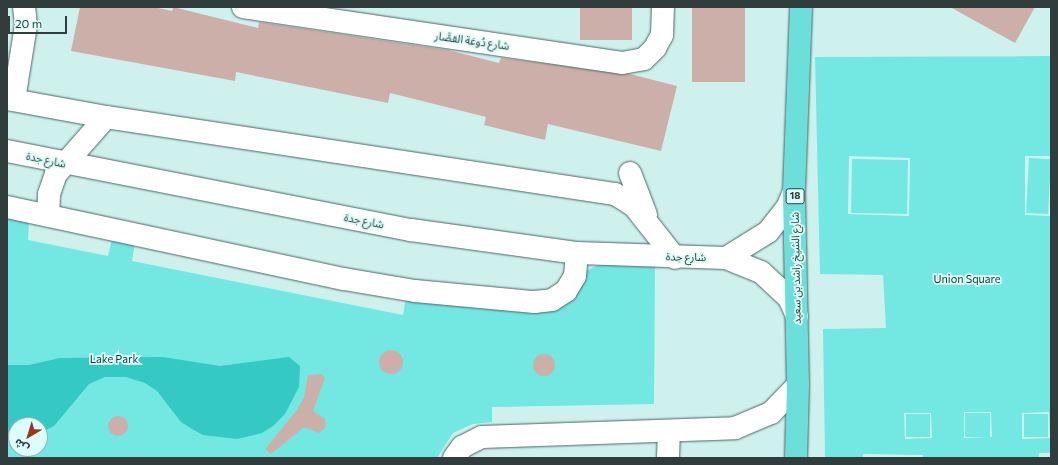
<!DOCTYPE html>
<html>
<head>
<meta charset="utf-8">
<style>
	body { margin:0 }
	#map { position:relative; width:1058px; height:465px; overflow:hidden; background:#cff1ee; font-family:Commissioner,"Noto Sans Arabic",sans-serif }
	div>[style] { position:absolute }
	.green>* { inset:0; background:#73e7e1; transform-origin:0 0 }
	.water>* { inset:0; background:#35c9c3 }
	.building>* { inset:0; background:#ccafa8; transform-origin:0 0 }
	.round { border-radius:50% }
	.roads { filter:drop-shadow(0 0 1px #486664) drop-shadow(0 0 1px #486664) }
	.minor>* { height:22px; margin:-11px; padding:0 11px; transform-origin:11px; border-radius:11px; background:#fff }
	.major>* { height:22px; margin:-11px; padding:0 11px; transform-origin:11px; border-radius:11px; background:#6ddfdb }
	span { translate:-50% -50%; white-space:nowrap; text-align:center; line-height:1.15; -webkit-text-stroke:3.5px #dcfefb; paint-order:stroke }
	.shield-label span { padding:1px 3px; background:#dcfefb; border:1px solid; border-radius:3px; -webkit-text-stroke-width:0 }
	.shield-label { font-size:10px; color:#303d3c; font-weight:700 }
	.street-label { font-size:11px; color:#303d3c }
	.park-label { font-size:11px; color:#1a3130 }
	.frame { position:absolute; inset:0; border:8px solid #303d3c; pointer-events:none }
	.north { position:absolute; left:8px; top:417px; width:40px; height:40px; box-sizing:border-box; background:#dcfefb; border:1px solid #97b1af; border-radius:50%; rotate:218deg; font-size:11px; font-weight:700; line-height:16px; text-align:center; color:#303d3c }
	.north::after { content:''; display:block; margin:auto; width:14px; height:18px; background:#9d341e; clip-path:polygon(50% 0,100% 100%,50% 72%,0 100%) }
	.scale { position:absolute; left:8px; top:16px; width:59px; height:18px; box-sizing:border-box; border:2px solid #303d3c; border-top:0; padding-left:5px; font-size:12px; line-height:14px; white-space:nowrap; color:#303d3c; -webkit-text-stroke:3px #dcfefb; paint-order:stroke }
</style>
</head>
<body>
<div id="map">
	<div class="green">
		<div style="clip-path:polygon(evenodd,1051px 56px,1051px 156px,1025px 156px,1025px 215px,1051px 216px,1051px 453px,1039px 453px,1039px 458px,923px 458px,923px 455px,863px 454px,863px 458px,825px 458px,823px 329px,886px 328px,883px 275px,820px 274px,815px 57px,1051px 56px,849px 156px,910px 158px,909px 216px,848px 214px,849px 156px,1051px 56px,964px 412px,991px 412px,992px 437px,964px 438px,964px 412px,1051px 56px,1049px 412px,1050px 438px,1022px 439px,1022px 413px,1049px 412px,1051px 56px,904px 413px,931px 413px,932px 438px,905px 439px,904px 413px)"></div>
		<div style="left:1029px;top:158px;width:22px;height:55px;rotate:3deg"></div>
		<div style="left:852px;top:159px;width:56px;height:54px;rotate:1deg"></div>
		<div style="clip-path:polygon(evenodd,7px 218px,29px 222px,28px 240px,108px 256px,112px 239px,135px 243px,132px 261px,403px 315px,406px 297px,549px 312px,565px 305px,584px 272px,592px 268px,601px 264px,655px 266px,654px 404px,492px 407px,492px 422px,473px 424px,453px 433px,437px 458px,7px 458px,7px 218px,16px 425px,40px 425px,40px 449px,16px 449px,16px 425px)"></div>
		<div style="left:965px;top:413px;width:25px;height:24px"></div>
		<div style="left:906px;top:414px;width:24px;height:23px"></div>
		<div style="left:1024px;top:414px;width:24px;height:23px"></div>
	</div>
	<div class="water">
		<div style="clip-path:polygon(163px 357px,220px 366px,289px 357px,300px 366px,299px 387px,285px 414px,273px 426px,262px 433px,237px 439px,203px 435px,192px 429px,181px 422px,157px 391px,145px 383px,126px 377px,105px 377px,89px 384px,54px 426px,46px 430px,40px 432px,40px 425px,16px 425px,16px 434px,7px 432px,7px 365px,29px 365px,60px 358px)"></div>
	</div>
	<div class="building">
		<div style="clip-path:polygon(80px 7px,153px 7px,172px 11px,173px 7px,258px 28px,259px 22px,448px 50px,499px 63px,501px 58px,630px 74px,677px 86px,661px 151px,548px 124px,545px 140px,484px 125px,486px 117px,390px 93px,388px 103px,236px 72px,235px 81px,71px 51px)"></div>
		<div style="left:580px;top:7px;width:52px;height:33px"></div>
		<div style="left:692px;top:7px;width:53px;height:75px"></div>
		<div style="clip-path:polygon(950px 7px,1035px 7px,1015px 43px)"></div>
		<div class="round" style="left:379px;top:350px;width:24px;height:24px"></div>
		<div class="round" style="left:533px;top:354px;width:22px;height:22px"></div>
		<div style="clip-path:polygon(322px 374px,325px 378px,313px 411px,325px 419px,326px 427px,319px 433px,304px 427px,271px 454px,265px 449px,297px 410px,304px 397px,308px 375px)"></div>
		<div class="round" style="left:108px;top:416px;width:20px;height:20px"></div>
	</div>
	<div class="roads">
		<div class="minor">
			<div style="left:243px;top:7px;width:383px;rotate:8.4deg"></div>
			<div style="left:622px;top:63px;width:22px;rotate:-10deg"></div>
			<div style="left:644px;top:59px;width:16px;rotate:-45deg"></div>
			<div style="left:655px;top:48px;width:15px;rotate:-62deg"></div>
			<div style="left:662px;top:35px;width:28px;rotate:-88deg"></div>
			<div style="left:7px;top:99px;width:101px;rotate:10.3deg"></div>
			<div style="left:106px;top:117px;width:515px;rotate:8.6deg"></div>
			<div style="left:615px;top:194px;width:22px;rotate:32deg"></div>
			<div style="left:634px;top:206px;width:66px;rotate:51.7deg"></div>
			<div style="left:14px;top:100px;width:76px;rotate:-80.9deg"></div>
			<div style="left:26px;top:25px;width:18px;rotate:-96deg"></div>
			<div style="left:7px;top:151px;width:412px;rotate:11.1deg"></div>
			<div style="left:411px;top:230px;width:168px;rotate:7.9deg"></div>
			<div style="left:577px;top:253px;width:149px;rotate:1.9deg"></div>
			<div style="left:726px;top:258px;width:38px;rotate:22deg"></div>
			<div style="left:761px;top:272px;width:38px;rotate:43deg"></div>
			<div style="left:789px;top:298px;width:20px;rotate:66deg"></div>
			<div style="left:630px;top:173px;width:45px;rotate:69.1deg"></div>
			<div style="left:7px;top:207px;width:345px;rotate:12.1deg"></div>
			<div style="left:344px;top:279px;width:72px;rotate:9.6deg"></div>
			<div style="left:415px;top:291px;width:120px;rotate:5.3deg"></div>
			<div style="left:534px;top:302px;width:18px;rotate:-6deg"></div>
			<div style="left:552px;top:300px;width:17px;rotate:-33deg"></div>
			<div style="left:566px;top:291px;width:17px;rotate:-59deg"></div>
			<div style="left:575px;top:276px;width:23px;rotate:-85deg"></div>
			<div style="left:48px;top:215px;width:21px;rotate:-87deg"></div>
			<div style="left:49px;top:194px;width:21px;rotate:-71deg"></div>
			<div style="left:56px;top:174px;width:76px;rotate:-48.7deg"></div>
			<div style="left:726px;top:258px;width:49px;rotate:-31.8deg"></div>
			<div style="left:768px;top:232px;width:33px;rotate:-52deg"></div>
			<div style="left:788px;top:206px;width:16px;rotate:-68deg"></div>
			<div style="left:454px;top:458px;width:14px;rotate:-54deg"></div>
			<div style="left:462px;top:447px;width:22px;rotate:-27deg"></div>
			<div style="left:482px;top:437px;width:253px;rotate:-2deg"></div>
			<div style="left:735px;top:428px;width:39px;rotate:-23deg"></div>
			<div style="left:771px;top:413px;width:39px;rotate:-46deg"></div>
			<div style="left:668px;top:458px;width:27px;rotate:-88deg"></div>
		</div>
		<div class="major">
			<div style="left:796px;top:458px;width:73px;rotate:-88.4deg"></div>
			<div style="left:798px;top:385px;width:194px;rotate:-91.2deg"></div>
			<div style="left:794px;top:191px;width:184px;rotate:-87.8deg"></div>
		</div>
	</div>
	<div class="shield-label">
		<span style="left:795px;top:196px">18</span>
	</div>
	<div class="street-label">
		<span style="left:472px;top:41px;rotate:8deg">شارع دُوغة القصَّار</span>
		<span style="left:46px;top:160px;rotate:12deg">شارع جدة</span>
		<span style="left:364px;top:221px;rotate:11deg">شارع جدة</span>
		<span style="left:686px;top:257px;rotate:1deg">شارع جدة</span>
		<span style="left:796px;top:268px;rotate:-91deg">شارع الشيخ راشد بن سعيد</span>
	</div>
	<div class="park-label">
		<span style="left:967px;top:279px">Union Square</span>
		<span style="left:114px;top:359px">Lake Park</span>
	</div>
	<div class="frame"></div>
	<div class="north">ش</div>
	<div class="scale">20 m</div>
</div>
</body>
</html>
